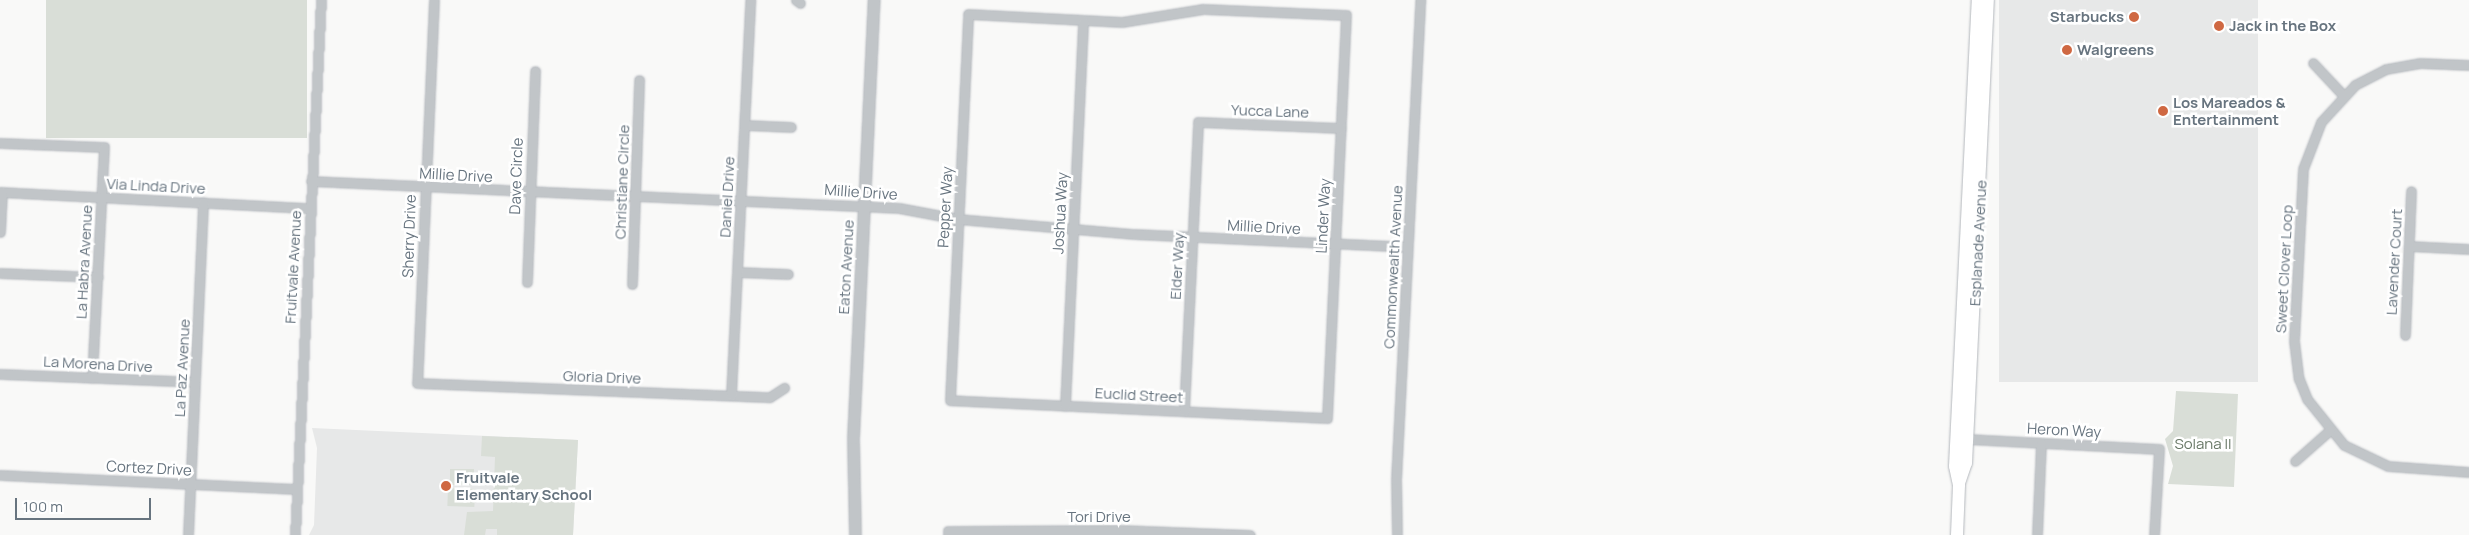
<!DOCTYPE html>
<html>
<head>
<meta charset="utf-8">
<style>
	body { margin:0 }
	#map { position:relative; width:2469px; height:535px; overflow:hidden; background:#f9f9f8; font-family:Manrope,sans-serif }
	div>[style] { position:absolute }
	.built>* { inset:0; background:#e7e8e8; transform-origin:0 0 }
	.green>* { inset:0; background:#d9ded7; transform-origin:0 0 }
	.roads { filter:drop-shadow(0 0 1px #b4b8bd) drop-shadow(0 0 1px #b4b8bd) }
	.minor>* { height:9px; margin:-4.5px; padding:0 4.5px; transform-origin:4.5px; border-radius:4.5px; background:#c1c5c8 }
	.tertiary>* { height:11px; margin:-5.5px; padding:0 5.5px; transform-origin:5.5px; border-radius:5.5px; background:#c1c5c8 }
	.secondary>* { height:12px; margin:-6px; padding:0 6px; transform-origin:6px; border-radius:6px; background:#fff }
	.dots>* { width:14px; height:14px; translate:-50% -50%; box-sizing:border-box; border:2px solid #fff; border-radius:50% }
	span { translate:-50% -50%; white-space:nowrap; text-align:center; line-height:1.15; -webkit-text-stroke:5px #fff; paint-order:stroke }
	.poi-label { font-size:15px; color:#67747f; font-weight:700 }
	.right { translate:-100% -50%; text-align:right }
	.left { translate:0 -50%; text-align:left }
	.street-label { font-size:15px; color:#67747f }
	.park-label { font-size:15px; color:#687866 }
	.scale { position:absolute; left:15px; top:498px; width:136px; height:22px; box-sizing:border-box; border:2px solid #67747f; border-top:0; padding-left:6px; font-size:15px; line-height:18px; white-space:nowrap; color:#67747f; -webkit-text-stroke:4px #fff; paint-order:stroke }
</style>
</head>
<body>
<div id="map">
	<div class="built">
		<div style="left:1999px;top:0;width:259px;height:382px"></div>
		<div style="clip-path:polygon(312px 428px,578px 440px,573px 535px,309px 535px,314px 525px,317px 448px)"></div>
	</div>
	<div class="green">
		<div style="left:46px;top:0;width:261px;height:138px"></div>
		<div style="clip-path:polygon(2176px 391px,2238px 394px,2234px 487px,2168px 484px,2173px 466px,2165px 439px,2173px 431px)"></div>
		<div style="clip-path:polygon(482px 436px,578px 440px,573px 535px,497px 535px,497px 529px,486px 529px,485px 535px,464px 535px,467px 512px,493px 511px,495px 457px,481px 456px)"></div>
		<div style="left:450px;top:469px;width:24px;height:16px"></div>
		<div style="left:448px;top:488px;width:27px;height:18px;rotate:2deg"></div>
	</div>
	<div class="roads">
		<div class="minor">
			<div style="left:434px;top:0;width:383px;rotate:92.5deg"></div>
			<div style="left:417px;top:383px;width:353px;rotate:2.3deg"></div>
			<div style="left:770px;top:397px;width:17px;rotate:-33deg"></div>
			<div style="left:796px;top:0;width:5px;rotate:37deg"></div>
			<div style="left:1203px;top:9px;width:143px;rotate:2.4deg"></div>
			<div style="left:1346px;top:15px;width:403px;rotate:92.7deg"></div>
			<div style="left:1327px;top:418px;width:377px;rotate:-177.3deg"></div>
			<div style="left:950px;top:400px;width:386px;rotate:-87.3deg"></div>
			<div style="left:968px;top:14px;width:154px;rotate:3deg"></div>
			<div style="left:1122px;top:22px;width:82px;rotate:-9.1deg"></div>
			<div style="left:2313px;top:63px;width:44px;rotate:46.8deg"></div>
			<div style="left:2469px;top:65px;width:49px;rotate:-177.7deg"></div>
			<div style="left:2420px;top:63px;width:35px;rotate:170deg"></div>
			<div style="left:2386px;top:69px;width:35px;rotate:153deg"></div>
			<div style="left:2355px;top:85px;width:50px;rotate:132.6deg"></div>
			<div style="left:2321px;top:122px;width:50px;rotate:111deg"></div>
			<div style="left:2303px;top:169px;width:172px;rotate:93deg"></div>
			<div style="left:2294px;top:341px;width:38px;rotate:83deg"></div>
			<div style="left:2299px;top:379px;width:22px;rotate:68deg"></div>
			<div style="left:2307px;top:399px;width:59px;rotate:51.2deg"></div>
			<div style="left:2344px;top:445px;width:49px;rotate:25.5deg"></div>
			<div style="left:2388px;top:466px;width:81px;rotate:4.2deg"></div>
			<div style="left:745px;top:125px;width:46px;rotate:2.5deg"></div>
			<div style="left:0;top:143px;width:104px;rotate:2.2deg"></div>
			<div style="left:104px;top:147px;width:231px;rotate:93deg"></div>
			<div style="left:311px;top:181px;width:589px;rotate:2.63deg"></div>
			<div style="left:899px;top:208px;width:60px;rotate:10.6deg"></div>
			<div style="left:958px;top:219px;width:177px;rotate:4.9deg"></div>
			<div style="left:1134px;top:234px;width:273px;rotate:2.7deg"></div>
			<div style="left:0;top:192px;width:310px;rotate:3deg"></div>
			<div style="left:0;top:232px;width:40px;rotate:-87.1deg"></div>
			<div style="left:2409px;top:246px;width:60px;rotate:2.9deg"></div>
			<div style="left:737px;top:272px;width:51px;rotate:2.2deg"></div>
			<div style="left:0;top:273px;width:98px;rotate:2.3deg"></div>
			<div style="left:527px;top:282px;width:211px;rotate:-87.8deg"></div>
			<div style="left:632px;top:284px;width:204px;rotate:-88deg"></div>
			<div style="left:2405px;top:335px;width:144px;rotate:-87.6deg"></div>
			<div style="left:0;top:374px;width:195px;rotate:2.3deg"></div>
			<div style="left:731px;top:395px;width:395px;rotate:-87.2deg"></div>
			<div style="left:1065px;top:406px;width:385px;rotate:-87.3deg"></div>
			<div style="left:1184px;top:411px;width:289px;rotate:-87.2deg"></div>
			<div style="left:1198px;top:122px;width:143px;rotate:2.4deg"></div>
			<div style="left:1967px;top:439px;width:192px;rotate:3deg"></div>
			<div style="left:2159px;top:449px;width:86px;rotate:93.3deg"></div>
			<div style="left:2295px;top:461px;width:47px;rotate:-41.5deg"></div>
			<div style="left:0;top:475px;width:297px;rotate:2.7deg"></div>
			<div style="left:188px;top:535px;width:333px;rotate:-87.4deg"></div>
			<div style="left:295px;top:535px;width:536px;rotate:-87.22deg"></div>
			<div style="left:948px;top:535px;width:4px;rotate:-90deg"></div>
			<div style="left:948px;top:531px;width:172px;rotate:-0.3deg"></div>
			<div style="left:1120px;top:530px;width:130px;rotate:2.2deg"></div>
			<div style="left:1397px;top:535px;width:55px;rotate:-91deg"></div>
			<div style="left:1396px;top:480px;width:481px;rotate:-87.1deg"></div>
			<div style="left:2037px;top:535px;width:92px;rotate:-87.5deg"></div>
		</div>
		<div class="tertiary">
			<div style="left:855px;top:535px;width:97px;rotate:-91.2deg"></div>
			<div style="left:853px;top:438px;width:439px;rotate:-87.3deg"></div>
		</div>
		<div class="secondary">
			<div style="left:1959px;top:483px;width:21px;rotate:-71deg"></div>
			<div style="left:1966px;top:463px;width:464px;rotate:-87.3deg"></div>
			<div style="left:1957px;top:535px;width:50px;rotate:-87.7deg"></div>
			<div style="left:1959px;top:485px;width:19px;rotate:-102deg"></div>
			<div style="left:1955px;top:466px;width:467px;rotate:-87.2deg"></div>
		</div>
	</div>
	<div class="dots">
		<div style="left:2134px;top:17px;background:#cf6842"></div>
		<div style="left:2219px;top:26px;background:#cf6842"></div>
		<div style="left:2067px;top:50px;background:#cf6842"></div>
		<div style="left:2163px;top:111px;background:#cf6842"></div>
		<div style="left:446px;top:486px;background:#cf6842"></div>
	</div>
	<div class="poi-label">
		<span class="right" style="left:2124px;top:17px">Starbucks</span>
		<span class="left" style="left:2229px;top:26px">Jack in the Box</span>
		<span class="left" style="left:2077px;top:50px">Walgreens</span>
		<span class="left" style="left:2173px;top:111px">Los Mareados &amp;<br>Entertainment</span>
		<span class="left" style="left:456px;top:486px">Fruitvale<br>Elementary School</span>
	</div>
	<div class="street-label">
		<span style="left:1270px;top:111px;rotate:2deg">Yucca Lane</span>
		<span style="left:456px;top:175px;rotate:3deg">Millie Drive</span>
		<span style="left:516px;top:176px;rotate:-88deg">Dave Circle</span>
		<span style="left:622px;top:182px;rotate:-88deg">Christiane Circle</span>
		<span style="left:156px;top:186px;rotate:3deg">Via Linda Drive</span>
		<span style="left:861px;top:192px;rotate:4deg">Millie Drive</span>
		<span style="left:727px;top:197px;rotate:-87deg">Daniel Drive</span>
		<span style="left:945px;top:207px;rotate:-87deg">Pepper Way</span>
		<span style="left:1060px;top:213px;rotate:-87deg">Joshua Way</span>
		<span style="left:1323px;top:216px;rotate:-87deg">Linder Way</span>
		<span style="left:1264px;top:227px;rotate:3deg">Millie Drive</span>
		<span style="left:409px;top:236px;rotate:-88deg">Sherry Drive</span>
		<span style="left:1978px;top:243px;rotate:-87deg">Esplanade Avenue</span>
		<span style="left:84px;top:262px;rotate:-87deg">La Habra Avenue</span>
		<span style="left:2394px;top:262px;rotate:-87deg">Lavender Court</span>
		<span style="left:1177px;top:266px;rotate:-87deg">Elder Way</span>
		<span style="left:293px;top:267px;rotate:-87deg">Fruitvale Avenue</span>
		<span style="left:846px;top:267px;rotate:-87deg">Eaton Avenue</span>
		<span style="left:1393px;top:267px;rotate:-87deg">Commonwealth Avenue</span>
		<span style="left:2284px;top:269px;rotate:-87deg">Sweet Clover Loop</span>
		<span style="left:98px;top:364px;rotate:3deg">La Morena Drive</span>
		<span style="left:182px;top:368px;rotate:-87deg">La Paz Avenue</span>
		<span style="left:602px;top:377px;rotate:2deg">Gloria Drive</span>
		<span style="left:1139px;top:395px;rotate:3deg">Euclid Street</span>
		<span style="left:2064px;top:430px;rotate:3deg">Heron Way</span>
		<span style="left:149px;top:468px;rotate:3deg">Cortez Drive</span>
		<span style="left:1099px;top:517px">Tori Drive</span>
	</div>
	<div class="park-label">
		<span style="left:2203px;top:444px">Solana II</span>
	</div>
	<div class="scale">100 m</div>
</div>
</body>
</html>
